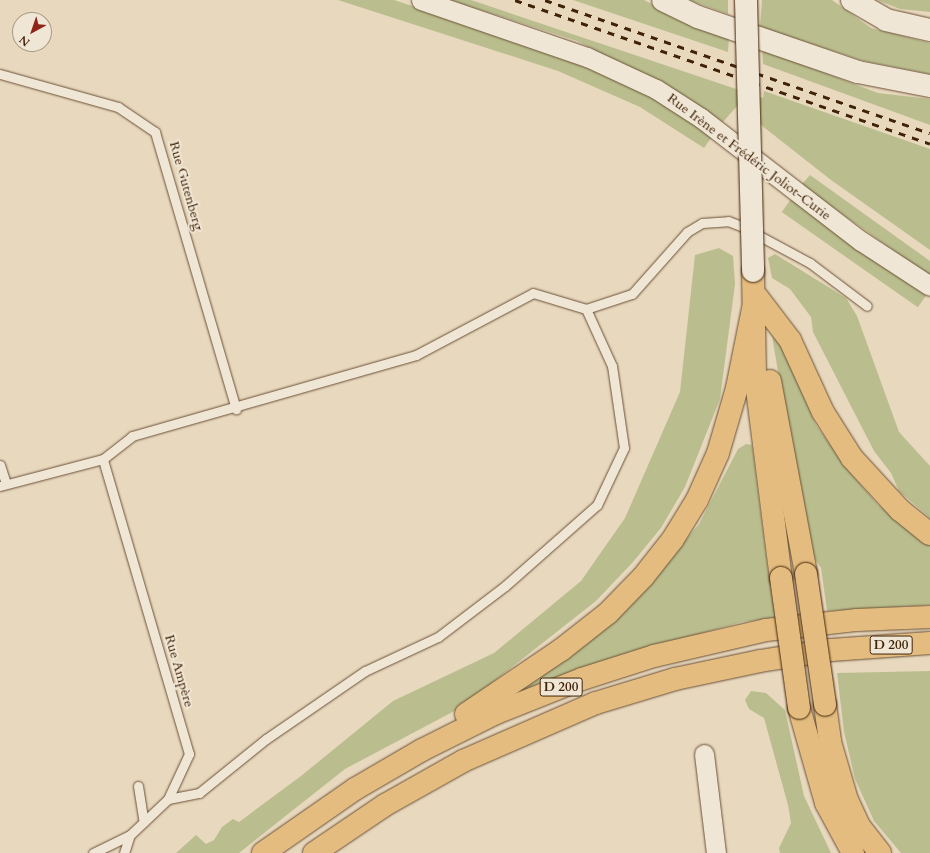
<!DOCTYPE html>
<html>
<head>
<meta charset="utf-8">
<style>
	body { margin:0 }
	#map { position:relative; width:930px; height:853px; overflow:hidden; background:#e8d8be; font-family:Cardo,serif }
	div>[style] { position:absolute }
	.green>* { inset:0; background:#babe8e; transform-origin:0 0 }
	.roads { filter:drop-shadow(0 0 1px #6a5035) drop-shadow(0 0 1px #6a5035) }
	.service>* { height:9px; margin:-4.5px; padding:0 4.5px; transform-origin:4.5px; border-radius:4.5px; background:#f0e6d5 }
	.minor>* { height:19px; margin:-9.5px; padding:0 9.5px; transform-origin:9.5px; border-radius:9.5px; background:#f0e6d5 }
	.secondary>* { height:22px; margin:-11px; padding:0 11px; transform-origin:11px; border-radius:11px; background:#f0e6d5 }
	.primary>* { height:22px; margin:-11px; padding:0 11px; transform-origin:11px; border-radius:11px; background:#e4bc7f }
	.rail>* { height:3px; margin-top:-1.5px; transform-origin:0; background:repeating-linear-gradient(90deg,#402307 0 7px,transparent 0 14px) }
	.bridges { filter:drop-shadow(0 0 1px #402307) drop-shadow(0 0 1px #402307) }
	.secondary-bridge>* { height:22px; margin:-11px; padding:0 11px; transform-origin:11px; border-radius:11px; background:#f0e6d5 }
	.primary-bridge>* { height:22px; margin:-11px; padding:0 11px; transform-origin:11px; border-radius:11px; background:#e4bc7f }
	span { translate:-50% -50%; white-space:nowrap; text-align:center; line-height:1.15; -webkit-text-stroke:4px #f0e6d5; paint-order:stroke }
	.shield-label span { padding:1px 3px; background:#f0e6d5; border:1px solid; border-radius:3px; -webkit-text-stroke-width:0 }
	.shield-label { font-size:13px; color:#402307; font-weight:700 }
	.street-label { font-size:14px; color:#402307 }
	.north { position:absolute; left:12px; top:12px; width:40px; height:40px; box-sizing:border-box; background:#f0e6d5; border:1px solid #aa9883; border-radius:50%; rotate:220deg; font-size:11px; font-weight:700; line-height:16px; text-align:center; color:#402307 }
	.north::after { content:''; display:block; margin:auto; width:14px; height:18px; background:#8f2418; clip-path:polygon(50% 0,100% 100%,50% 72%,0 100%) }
</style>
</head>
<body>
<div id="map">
	<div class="green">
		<div style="clip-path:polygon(338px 0,394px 0,569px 58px,636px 88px,713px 135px,704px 148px,640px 107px,558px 71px)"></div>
		<div style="clip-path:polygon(450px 0,471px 0,763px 98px,764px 91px,930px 149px,930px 250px,831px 180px,737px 106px,723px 122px,688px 98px,577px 41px)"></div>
		<div style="clip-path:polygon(573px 0,644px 0,703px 30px,729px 37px,728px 52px)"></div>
		<div style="clip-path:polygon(690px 0,728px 0,728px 14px,697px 3px)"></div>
		<div style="clip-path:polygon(762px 0,832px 0,871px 28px,930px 43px,930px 74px,864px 61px,760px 27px)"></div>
		<div style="clip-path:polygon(877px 0,930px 0,930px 12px,900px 9px)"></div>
		<div style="clip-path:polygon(762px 49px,878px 93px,930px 99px,930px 125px,763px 64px)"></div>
		<div style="clip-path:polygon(810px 175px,930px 261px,930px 276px,801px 185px)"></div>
		<div style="left:791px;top:199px;width:166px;height:16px;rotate:35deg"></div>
		<div style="clip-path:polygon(719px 248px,733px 256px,735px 284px,720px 399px,685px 487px,661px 528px,633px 562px,596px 601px,460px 708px,345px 769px,239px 853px,176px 853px,196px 835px,206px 844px,214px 840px,222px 827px,233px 819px,239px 822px,301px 776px,393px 701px,494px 653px,581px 581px,625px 518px,680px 392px,695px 255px)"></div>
		<div style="clip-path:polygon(775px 254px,846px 298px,857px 316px,899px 432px,930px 466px,930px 518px,899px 491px,891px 473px,874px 451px,813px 332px,811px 317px,790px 289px,772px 278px,768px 258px)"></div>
		<div style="clip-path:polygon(772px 336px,783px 348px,816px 425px,849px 471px,878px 505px,930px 544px,930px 605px,827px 611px,821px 568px,808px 549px)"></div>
		<div style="clip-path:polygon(746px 444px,752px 445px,774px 618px,742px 622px,613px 658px,496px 704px,642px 593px,699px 524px,738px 449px)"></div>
		<div style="clip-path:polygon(930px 671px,930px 853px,901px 853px,874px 821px,855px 779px,844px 732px,837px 673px)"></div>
		<div style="clip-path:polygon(751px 691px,766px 693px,785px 710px,804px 796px,831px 853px,780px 853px,779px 848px,791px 823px,788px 805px,764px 718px,749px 709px,745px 700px)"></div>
	</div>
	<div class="roads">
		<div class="service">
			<div style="left:0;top:74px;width:123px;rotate:15.6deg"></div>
			<div style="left:118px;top:107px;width:45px;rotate:34deg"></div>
			<div style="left:155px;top:132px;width:289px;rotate:73.7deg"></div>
			<div style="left:0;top:465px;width:20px;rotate:72deg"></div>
			<div style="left:0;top:486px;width:106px;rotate:-14.7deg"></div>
			<div style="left:103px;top:459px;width:37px;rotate:-38deg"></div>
			<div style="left:132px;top:436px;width:295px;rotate:-15.9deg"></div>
			<div style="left:416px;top:355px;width:132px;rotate:-27.9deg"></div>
			<div style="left:533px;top:293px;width:55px;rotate:16.8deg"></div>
			<div style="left:586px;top:309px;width:48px;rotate:-18.1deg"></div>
			<div style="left:632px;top:294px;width:83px;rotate:-48.4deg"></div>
			<div style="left:687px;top:232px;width:17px;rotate:-31deg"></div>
			<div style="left:702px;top:223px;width:26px;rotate:-4deg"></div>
			<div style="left:728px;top:221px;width:14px;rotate:21deg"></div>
			<div style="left:741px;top:226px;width:78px;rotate:28.2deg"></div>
			<div style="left:810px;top:263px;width:71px;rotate:37deg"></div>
			<div style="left:138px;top:786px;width:36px;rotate:81deg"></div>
			<div style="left:168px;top:799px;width:32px;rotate:-11deg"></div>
			<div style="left:199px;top:793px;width:86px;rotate:-38.9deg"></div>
			<div style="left:266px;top:739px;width:120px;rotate:-34.5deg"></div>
			<div style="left:365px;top:671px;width:81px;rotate:-25deg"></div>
			<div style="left:438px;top:637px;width:84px;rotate:-37.3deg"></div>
			<div style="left:505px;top:586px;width:123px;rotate:-41.4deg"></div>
			<div style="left:597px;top:505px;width:63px;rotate:-64.7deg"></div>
			<div style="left:624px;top:448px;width:83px;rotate:-98.3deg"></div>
			<div style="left:612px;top:366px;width:63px;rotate:-114.5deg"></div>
			<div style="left:93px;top:853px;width:41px;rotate:-25.9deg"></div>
			<div style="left:130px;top:835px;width:52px;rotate:-43.5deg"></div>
			<div style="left:168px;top:799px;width:50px;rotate:-65deg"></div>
			<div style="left:189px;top:754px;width:307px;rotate:-106.3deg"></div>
			<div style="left:124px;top:853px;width:19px;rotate:-72deg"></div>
		</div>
		<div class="minor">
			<div style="left:421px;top:0;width:176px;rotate:19deg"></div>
			<div style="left:587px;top:57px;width:76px;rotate:24.9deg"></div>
			<div style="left:656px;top:89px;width:54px;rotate:32.8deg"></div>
			<div style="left:701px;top:118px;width:202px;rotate:37.6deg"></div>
			<div style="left:861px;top:241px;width:82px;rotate:33.1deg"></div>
			<div style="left:704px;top:754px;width:100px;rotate:83.1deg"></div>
		</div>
		<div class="secondary">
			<div style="left:663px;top:0;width:39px;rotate:26deg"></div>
			<div style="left:698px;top:17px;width:169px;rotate:19deg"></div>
			<div style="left:858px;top:72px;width:73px;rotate:11deg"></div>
			<div style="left:852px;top:0;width:39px;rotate:30deg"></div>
			<div style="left:886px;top:20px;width:45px;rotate:12.8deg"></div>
		</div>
		<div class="primary">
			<div style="left:753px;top:271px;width:102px;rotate:88.9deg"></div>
			<div style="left:755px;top:373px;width:207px;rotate:82.8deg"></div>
			<div style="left:757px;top:297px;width:54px;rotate:52.5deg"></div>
			<div style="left:790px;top:340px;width:79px;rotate:65.4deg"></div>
			<div style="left:823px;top:412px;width:54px;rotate:57.8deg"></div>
			<div style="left:852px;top:458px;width:71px;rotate:47.3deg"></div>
			<div style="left:900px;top:510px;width:38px;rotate:39deg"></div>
			<div style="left:770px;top:381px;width:196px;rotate:79.4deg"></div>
			<div style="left:825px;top:705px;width:37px;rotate:82deg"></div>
			<div style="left:830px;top:742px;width:60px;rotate:73.7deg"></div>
			<div style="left:847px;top:800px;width:29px;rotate:65deg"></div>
			<div style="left:859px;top:826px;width:34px;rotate:52deg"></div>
			<div style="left:799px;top:708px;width:99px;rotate:74.1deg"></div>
			<div style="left:826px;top:803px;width:57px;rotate:61.6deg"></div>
			<div style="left:466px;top:714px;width:115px;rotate:-34deg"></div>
			<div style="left:561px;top:650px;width:60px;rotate:-38.2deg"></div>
			<div style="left:608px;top:613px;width:50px;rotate:-45.8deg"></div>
			<div style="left:643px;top:577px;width:48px;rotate:-51.7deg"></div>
			<div style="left:673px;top:539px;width:46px;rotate:-58.4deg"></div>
			<div style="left:697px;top:500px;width:51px;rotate:-65.9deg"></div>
			<div style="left:718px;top:453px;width:68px;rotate:-73.7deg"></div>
			<div style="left:737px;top:388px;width:81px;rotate:-78.6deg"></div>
			<div style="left:263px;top:853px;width:112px;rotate:-34.8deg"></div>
			<div style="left:355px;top:789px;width:78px;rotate:-30.2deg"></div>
			<div style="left:422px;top:750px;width:83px;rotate:-26.6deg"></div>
			<div style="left:496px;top:713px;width:92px;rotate:-21.6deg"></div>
			<div style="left:582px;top:679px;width:76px;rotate:-17.7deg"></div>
			<div style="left:654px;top:656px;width:115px;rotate:-13.1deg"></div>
			<div style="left:766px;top:630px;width:92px;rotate:-6.3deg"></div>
			<div style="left:857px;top:620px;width:73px;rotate:-2.4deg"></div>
			<div style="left:314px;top:853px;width:86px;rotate:-34.1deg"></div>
			<div style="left:385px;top:805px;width:90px;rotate:-29.4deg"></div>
			<div style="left:463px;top:761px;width:145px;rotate:-23.6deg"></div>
			<div style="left:596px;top:703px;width:83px;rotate:-16.9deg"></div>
			<div style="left:675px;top:679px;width:87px;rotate:-12deg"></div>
			<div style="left:760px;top:661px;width:72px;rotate:-8.8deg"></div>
			<div style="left:831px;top:650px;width:99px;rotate:-4deg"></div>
		</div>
	</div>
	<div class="rail">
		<div style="left:515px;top:0;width:439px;rotate:19.1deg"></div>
		<div style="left:545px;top:0;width:407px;rotate:19.1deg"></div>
	</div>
	<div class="bridges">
		<div class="secondary-bridge">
			<div style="left:746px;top:0;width:271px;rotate:88.5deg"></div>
		</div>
		<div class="primary-bridge">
			<div style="left:806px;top:574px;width:132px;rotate:81.7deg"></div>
			<div style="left:781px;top:578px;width:131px;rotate:82.1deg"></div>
		</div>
	</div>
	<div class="shield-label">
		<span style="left:891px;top:645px">D 200</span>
		<span style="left:561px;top:687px">D 200</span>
	</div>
	<div class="street-label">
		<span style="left:749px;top:157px;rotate:37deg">Rue Irène et Frédéric Joliot-Curie</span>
		<span style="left:186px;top:186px;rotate:74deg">Rue Gutenberg</span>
		<span style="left:179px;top:671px;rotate:74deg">Rue Ampère</span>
	</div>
	<div class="north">N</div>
</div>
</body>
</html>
